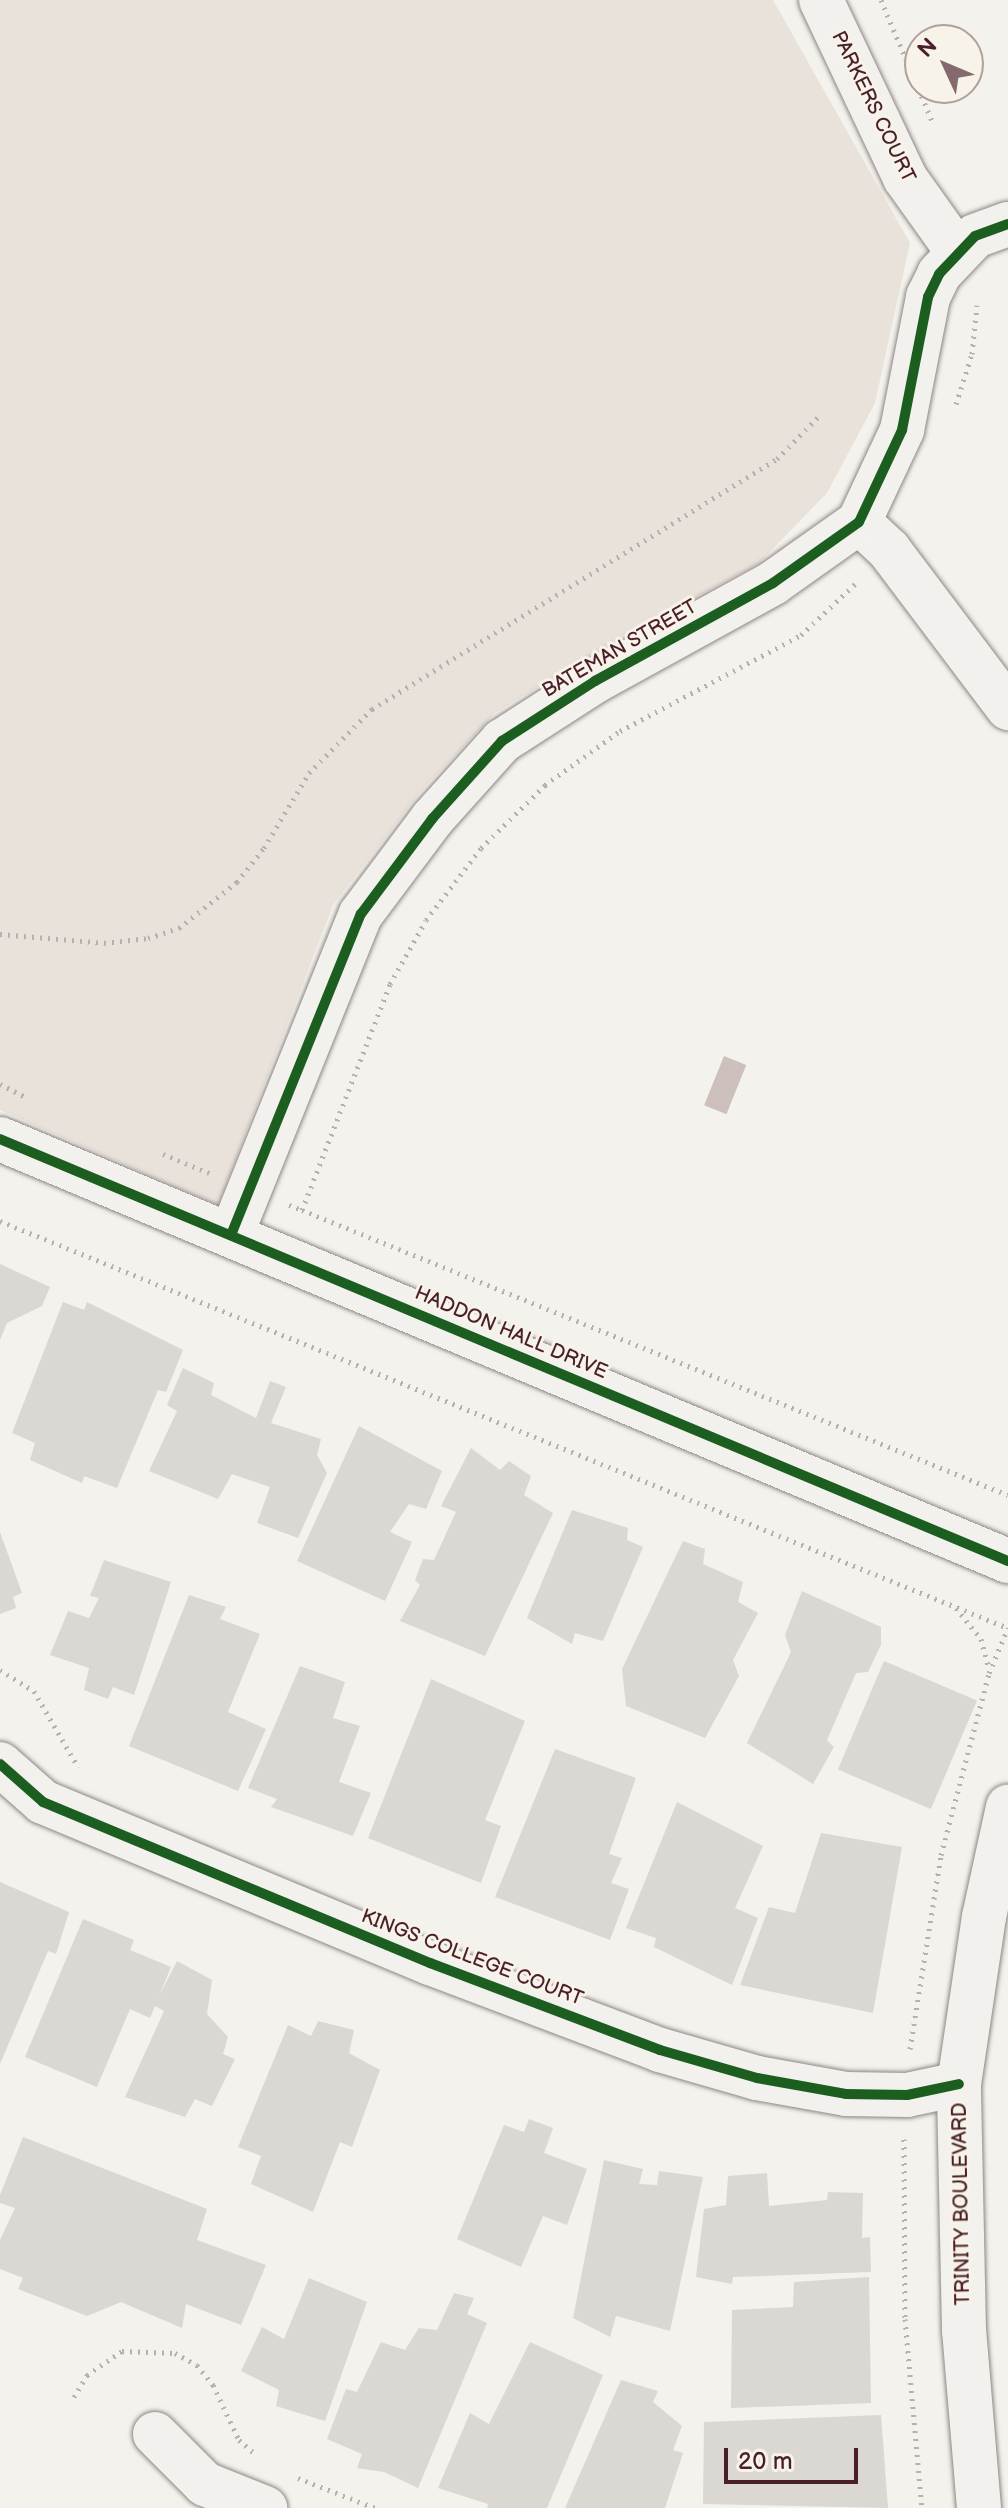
<!DOCTYPE html>
<html>
<head>
<meta charset="utf-8">
<style>
	body { margin:0 }
	#map { position:relative; width:1008px; height:2508px; overflow:hidden; background:#f4f2ec; font-family:"Balsamiq Sans",sans-serif }
	div>[style] { position:absolute }
	.green>* { inset:0; background:#e8e2da }
	.water>* { inset:0; background:#cdc0bc; transform-origin:0 0 }
	.building>* { inset:0; background:#dbd7d3; transform-origin:0 0 }
	.path>* { height:5px; margin-top:-2.5px; transform-origin:0; background:repeating-linear-gradient(90deg,#b6b0ae 0 2px,transparent 0 8px) }
	.roads { filter:drop-shadow(0 0 2px #8f8685) drop-shadow(0 0 2px #8f8685) }
	.minor>* { height:44px; margin:-22px; padding:0 22px; transform-origin:22px; border-radius:22px; background:#f2f1ed }
	.cycleway>* { height:10px; margin:-5px; padding:0 5px; transform-origin:5px; border-radius:5px; background:#1b5e20 }
	span { translate:-50% -50%; white-space:nowrap; text-align:center; line-height:1.15; -webkit-text-stroke:6px #f7f3e8; paint-order:stroke }
	.street-label { font-size:20px; color:#4a1f2b }
	.north { position:absolute; left:904px; top:24px; width:80px; height:80px; box-sizing:border-box; background:#f7f3e8; border:2px solid #b29e9c; border-radius:50%; rotate:314deg; font-size:22px; font-weight:700; line-height:32px; text-align:center; color:#4a1f2b }
	.north::after { content:''; display:block; margin:auto; width:28px; height:36px; background:#86696f; clip-path:polygon(50% 0,100% 100%,50% 72%,0 100%) }
	.scale { position:absolute; left:724px; top:2448px; width:134px; height:36px; box-sizing:border-box; border:4px solid #4a1f2b; border-top:0; padding-left:10px; font-size:24px; line-height:28px; white-space:nowrap; color:#4a1f2b; -webkit-text-stroke:6px #f7f3e8; paint-order:stroke }
</style>
</head>
<body>
<div id="map">
	<div class="green">
		<div style="clip-path:polygon(0 0,773px 0,910px 243px,875px 403px,827px 493px,758px 564px,622px 636px,495px 713px,421px 791px,333px 905px,218px 1205px,0 1110px)"></div>
	</div>
	<div class="water">
		<div style="left:724px;top:1056px;width:24px;height:53px;rotate:22deg"></div>
	</div>
	<div class="building">
		<div style="clip-path:polygon(0 1264px,50px 1287px,42px 1306px,7px 1323px,0 1340px)"></div>
		<div style="clip-path:polygon(63px 1302px,84px 1310px,87px 1302px,183px 1350px,166px 1392px,158px 1390px,117px 1488px,84px 1476px,82px 1483px,30px 1460px,35px 1443px,12px 1433px)"></div>
		<div style="clip-path:polygon(183px 1368px,214px 1383px,211px 1395px,256px 1418px,270px 1381px,286px 1387px,271px 1423px,321px 1439px,317px 1455px,327px 1473px,298px 1538px,257px 1523px,270px 1487px,232px 1474px,218px 1499px,149px 1471px,177px 1411px,167px 1405px)"></div>
		<div style="clip-path:polygon(359px 1426px,442px 1471px,426px 1509px,409px 1504px,390px 1532px,412px 1542px,385px 1601px,297px 1561px)"></div>
		<div style="clip-path:polygon(471px 1448px,500px 1470px,509px 1461px,531px 1476px,524px 1495px,553px 1513px,485px 1656px,400px 1621px,420px 1585px,415px 1580px,423px 1559px,434px 1560px,456px 1512px,441px 1506px)"></div>
		<div style="clip-path:polygon(572px 1510px,628px 1528px,627px 1540px,643px 1547px,603px 1641px,575px 1633px,572px 1644px,527px 1618px)"></div>
		<div style="clip-path:polygon(0 1532px,22px 1593px,13px 1597px,16px 1608px,0 1614px)"></div>
		<div style="clip-path:polygon(683px 1541px,705px 1549px,703px 1564px,743px 1582px,738px 1602px,758px 1613px,733px 1660px,739px 1676px,705px 1738px,626px 1706px,622px 1669px)"></div>
		<div style="clip-path:polygon(104px 1560px,171px 1582px,134px 1695px,113px 1687px,108px 1699px,84px 1690px,89px 1668px,50px 1655px,68px 1611px,89px 1618px,99px 1598px,90px 1596px)"></div>
		<div style="clip-path:polygon(802px 1591px,881px 1627px,881px 1645px,868px 1672px,856px 1673px,827px 1740px,834px 1747px,813px 1784px,747px 1743px,791px 1652px,785px 1635px)"></div>
		<div style="clip-path:polygon(189px 1595px,226px 1607px,220px 1619px,260px 1634px,228px 1712px,266px 1729px,238px 1791px,129px 1746px)"></div>
		<div style="left:884px;top:1661px;width:101px;height:118px;rotate:23deg"></div>
		<div style="clip-path:polygon(300px 1666px,345px 1682px,333px 1718px,360px 1726px,339px 1782px,371px 1793px,353px 1836px,271px 1807px,277px 1799px,248px 1788px)"></div>
		<div style="clip-path:polygon(431px 1679px,525px 1721px,485px 1820px,501px 1826px,481px 1883px,368px 1838px)"></div>
		<div style="clip-path:polygon(555px 1749px,636px 1778px,609px 1854px,622px 1858px,611px 1883px,629px 1889px,610px 1940px,495px 1897px)"></div>
		<div style="clip-path:polygon(677px 1802px,763px 1846px,735px 1908px,758px 1918px,732px 1985px,654px 1947px,656px 1938px,626px 1928px)"></div>
		<div style="clip-path:polygon(821px 1833px,902px 1847px,873px 2013px,740px 1985px,769px 1907px,795px 1913px)"></div>
		<div style="clip-path:polygon(0 1882px,69px 1912px,56px 1954px,48px 1951px,0 2064px)"></div>
		<div style="clip-path:polygon(83px 1919px,134px 1940px,130px 1950px,171px 1967px,159px 1996px,177px 1961px,212px 1980px,207px 2014px,228px 2037px,223px 2054px,235px 2059px,212px 2106px,195px 2099px,185px 2117px,125px 2097px,164px 2011px,155px 2006px,150px 2018px,130px 2009px,97px 2087px,25px 2057px)"></div>
		<div style="clip-path:polygon(318px 2021px,354px 2030px,349px 2053px,380px 2070px,352px 2147px,340px 2142px,313px 2212px,251px 2184px,261px 2156px,238px 2147px,288px 2025px,311px 2036px)"></div>
		<div style="clip-path:polygon(529px 2119px,553px 2128px,544px 2153px,587px 2169px,567px 2225px,543px 2216px,521px 2267px,457px 2239px,504px 2125px,524px 2132px)"></div>
		<div style="clip-path:polygon(23px 2137px,207px 2209px,197px 2240px,266px 2265px,241px 2325px,186px 2304px,182px 2328px,121px 2302px,87px 2316px,18px 2289px,23px 2278px,0 2269px,0 2240px,15px 2208px,0 2203px,0 2195px)"></div>
		<div style="clip-path:polygon(604px 2160px,643px 2169px,639px 2184px,657px 2185px,659px 2171px,703px 2177px,670px 2331px,616px 2316px,610px 2337px,573px 2318px)"></div>
		<div style="clip-path:polygon(767px 2173px,769px 2206px,827px 2200px,828px 2192px,863px 2193px,862px 2238px,870px 2237px,871px 2272px,733px 2277px,732px 2284px,696px 2277px,704px 2209px,726px 2205px,728px 2176px)"></div>
		<div style="clip-path:polygon(869px 2277px,871px 2403px,731px 2408px,732px 2310px,793px 2307px,794px 2282px)"></div>
		<div style="clip-path:polygon(309px 2278px,367px 2302px,325px 2421px,276px 2406px,279px 2390px,241px 2371px,262px 2327px,284px 2339px)"></div>
		<div style="clip-path:polygon(454px 2293px,474px 2298px,467px 2314px,487px 2323px,418px 2488px,384px 2472px,357px 2468px,362px 2454px,327px 2439px,346px 2389px,357px 2392px,381px 2342px,405px 2350px,419px 2328px,437px 2330px)"></div>
		<div style="clip-path:polygon(530px 2342px,603px 2375px,547px 2508px,487px 2508px,488px 2504px,438px 2488px,470px 2413px,489px 2424px)"></div>
		<div style="clip-path:polygon(621px 2380px,658px 2391px,653px 2402px,682px 2426px,673px 2450px,683px 2453px,665px 2508px,565px 2508px)"></div>
		<div style="clip-path:polygon(881px 2415px,888px 2508px,703px 2504px,704px 2422px)"></div>
	</div>
	<div class="path">
		<div style="left:881px;top:0;width:131px;rotate:67.1deg"></div>
		<div style="left:956px;top:404px;width:52px;rotate:-72.3deg"></div>
		<div style="left:972px;top:354px;width:49px;rotate:-84.2deg"></div>
		<div style="left:0;top:934px;width:104px;rotate:4.9deg"></div>
		<div style="left:104px;top:943px;width:44px;rotate:-6.5deg"></div>
		<div style="left:148px;top:938px;width:33px;rotate:-18deg"></div>
		<div style="left:179px;top:928px;width:74px;rotate:-38.4deg"></div>
		<div style="left:237px;top:882px;width:43px;rotate:-51.5deg"></div>
		<div style="left:264px;top:848px;width:87px;rotate:-59deg"></div>
		<div style="left:309px;top:773px;width:90px;rotate:-45.5deg"></div>
		<div style="left:372px;top:709px;width:476px;rotate:-31.7deg"></div>
		<div style="left:777px;top:459px;width:62px;rotate:-45.7deg"></div>
		<div style="left:0;top:1084px;width:31px;rotate:27deg"></div>
		<div style="left:163px;top:1154px;width:50px;rotate:22.4deg"></div>
		<div style="left:289px;top:1205px;width:14px;rotate:21deg"></div>
		<div style="left:302px;top:1210px;width:243px;rotate:-68.7deg"></div>
		<div style="left:390px;top:984px;width:73px;rotate:-60.6deg"></div>
		<div style="left:426px;top:920px;width:91px;rotate:-52.6deg"></div>
		<div style="left:481px;top:848px;width:90px;rotate:-44.5deg"></div>
		<div style="left:545px;top:785px;width:92px;rotate:-35.8deg"></div>
		<div style="left:620px;top:731px;width:205px;rotate:-27.9deg"></div>
		<div style="left:801px;top:635px;width:77px;rotate:-43.4deg"></div>
		<div style="left:302px;top:1210px;width:761px;rotate:21.98deg"></div>
		<div style="left:0;top:1221px;width:1087px;rotate:21.99deg"></div>
		<div style="left:956px;top:1608px;width:40px;rotate:51deg"></div>
		<div style="left:981px;top:1639px;width:30px;rotate:75deg"></div>
		<div style="left:0;top:1670px;width:40px;rotate:32deg"></div>
		<div style="left:34px;top:1691px;width:88px;rotate:59.9deg"></div>
		<div style="left:910px;top:2049px;width:196px;rotate:-80.9deg"></div>
		<div style="left:941px;top:1855px;width:188px;rotate:-75.2deg"></div>
		<div style="left:989px;top:1673px;width:49px;rotate:-67.1deg"></div>
		<div style="left:904px;top:2139px;width:180px;rotate:89.7deg"></div>
		<div style="left:905px;top:2319px;width:190px;rotate:84.9deg"></div>
		<div style="left:74px;top:2397px;width:26px;rotate:-59deg"></div>
		<div style="left:87px;top:2375px;width:42px;rotate:-34.4deg"></div>
		<div style="left:122px;top:2351px;width:53px;rotate:2.2deg"></div>
		<div style="left:175px;top:2353px;width:25px;rotate:29deg"></div>
		<div style="left:197px;top:2365px;width:26px;rotate:51deg"></div>
		<div style="left:213px;top:2385px;width:61px;rotate:64.7deg"></div>
		<div style="left:239px;top:2440px;width:20px;rotate:41deg"></div>
		<div style="left:298px;top:2478px;width:83px;rotate:21.3deg"></div>
	</div>
	<div class="roads">
		<div class="minor">
			<div style="left:821px;top:0;width:197px;rotate:64.7deg"></div>
			<div style="left:905px;top:178px;width:90px;rotate:54.5deg"></div>
			<div style="left:859px;top:522px;width:41px;rotate:43deg"></div>
			<div style="left:889px;top:550px;width:198px;rotate:53deg"></div>
			<div style="left:0;top:1139px;width:1093px;rotate:22.72deg"></div>
			<div style="left:231px;top:1235px;width:346px;rotate:-68deg"></div>
			<div style="left:361px;top:914px;width:119px;rotate:-53.2deg"></div>
			<div style="left:432px;top:819px;width:105px;rotate:-48.1deg"></div>
			<div style="left:502px;top:741px;width:111px;rotate:-32.8deg"></div>
			<div style="left:595px;top:681px;width:203px;rotate:-28.8deg"></div>
			<div style="left:773px;top:583px;width:105px;rotate:-35.3deg"></div>
			<div style="left:859px;top:522px;width:102px;rotate:-64.9deg"></div>
			<div style="left:902px;top:430px;width:136px;rotate:-78.9deg"></div>
			<div style="left:928px;top:297px;width:25px;rotate:-64deg"></div>
			<div style="left:939px;top:274px;width:52px;rotate:-46.5deg"></div>
			<div style="left:975px;top:236px;width:35px;rotate:-20deg"></div>
			<div style="left:0;top:1764px;width:57px;rotate:41.5deg"></div>
			<div style="left:43px;top:1802px;width:419px;rotate:22.6deg"></div>
			<div style="left:430px;top:1963px;width:246px;rotate:20.7deg"></div>
			<div style="left:660px;top:2050px;width:101px;rotate:16.1deg"></div>
			<div style="left:757px;top:2078px;width:90px;rotate:10.2deg"></div>
			<div style="left:846px;top:2094px;width:61px;rotate:0.9deg"></div>
			<div style="left:907px;top:2095px;width:53px;rotate:-11.9deg"></div>
			<div style="left:155px;top:2434px;width:71px;rotate:45deg"></div>
			<div style="left:205px;top:2484px;width:65px;rotate:21.8deg"></div>
			<div style="left:979px;top:2508px;width:178px;rotate:-94.8deg"></div>
			<div style="left:964px;top:2331px;width:247px;rotate:-91.2deg"></div>
			<div style="left:959px;top:2084px;width:169px;rotate:-81.5deg"></div>
			<div style="left:984px;top:1917px;width:113px;rotate:-77.7deg"></div>
		</div>
	</div>
	<div class="cycleway">
		<div style="left:0;top:1139px;width:1093px;rotate:22.72deg"></div>
		<div style="left:231px;top:1235px;width:346px;rotate:-68deg"></div>
		<div style="left:361px;top:914px;width:119px;rotate:-53.2deg"></div>
		<div style="left:432px;top:819px;width:105px;rotate:-48.1deg"></div>
		<div style="left:502px;top:741px;width:111px;rotate:-32.8deg"></div>
		<div style="left:595px;top:681px;width:203px;rotate:-28.8deg"></div>
		<div style="left:773px;top:583px;width:105px;rotate:-35.3deg"></div>
		<div style="left:859px;top:522px;width:102px;rotate:-64.9deg"></div>
		<div style="left:902px;top:430px;width:136px;rotate:-78.9deg"></div>
		<div style="left:928px;top:297px;width:25px;rotate:-64deg"></div>
		<div style="left:939px;top:274px;width:52px;rotate:-46.5deg"></div>
		<div style="left:975px;top:236px;width:35px;rotate:-20deg"></div>
		<div style="left:0;top:1764px;width:57px;rotate:41.5deg"></div>
		<div style="left:43px;top:1802px;width:419px;rotate:22.6deg"></div>
		<div style="left:430px;top:1963px;width:246px;rotate:20.7deg"></div>
		<div style="left:660px;top:2050px;width:101px;rotate:16.1deg"></div>
		<div style="left:757px;top:2078px;width:90px;rotate:10.2deg"></div>
		<div style="left:846px;top:2094px;width:61px;rotate:0.9deg"></div>
		<div style="left:907px;top:2095px;width:53px;rotate:-11.9deg"></div>
	</div>
	<div class="street-label">
		<span style="left:873px;top:107px;rotate:64deg">PARKERS COURT</span>
		<span style="left:620px;top:649px;rotate:-30deg">BATEMAN STREET</span>
		<span style="left:511px;top:1333px;rotate:23deg">HADDON HALL DRIVE</span>
		<span style="left:472px;top:1958px;rotate:21deg">KINGS COLLEGE COURT</span>
		<span style="left:962px;top:2204px;rotate:-91deg">TRINITY BOULEVARD</span>
	</div>
	<div class="north">N</div>
	<div class="scale">20 m</div>
</div>
</body>
</html>
